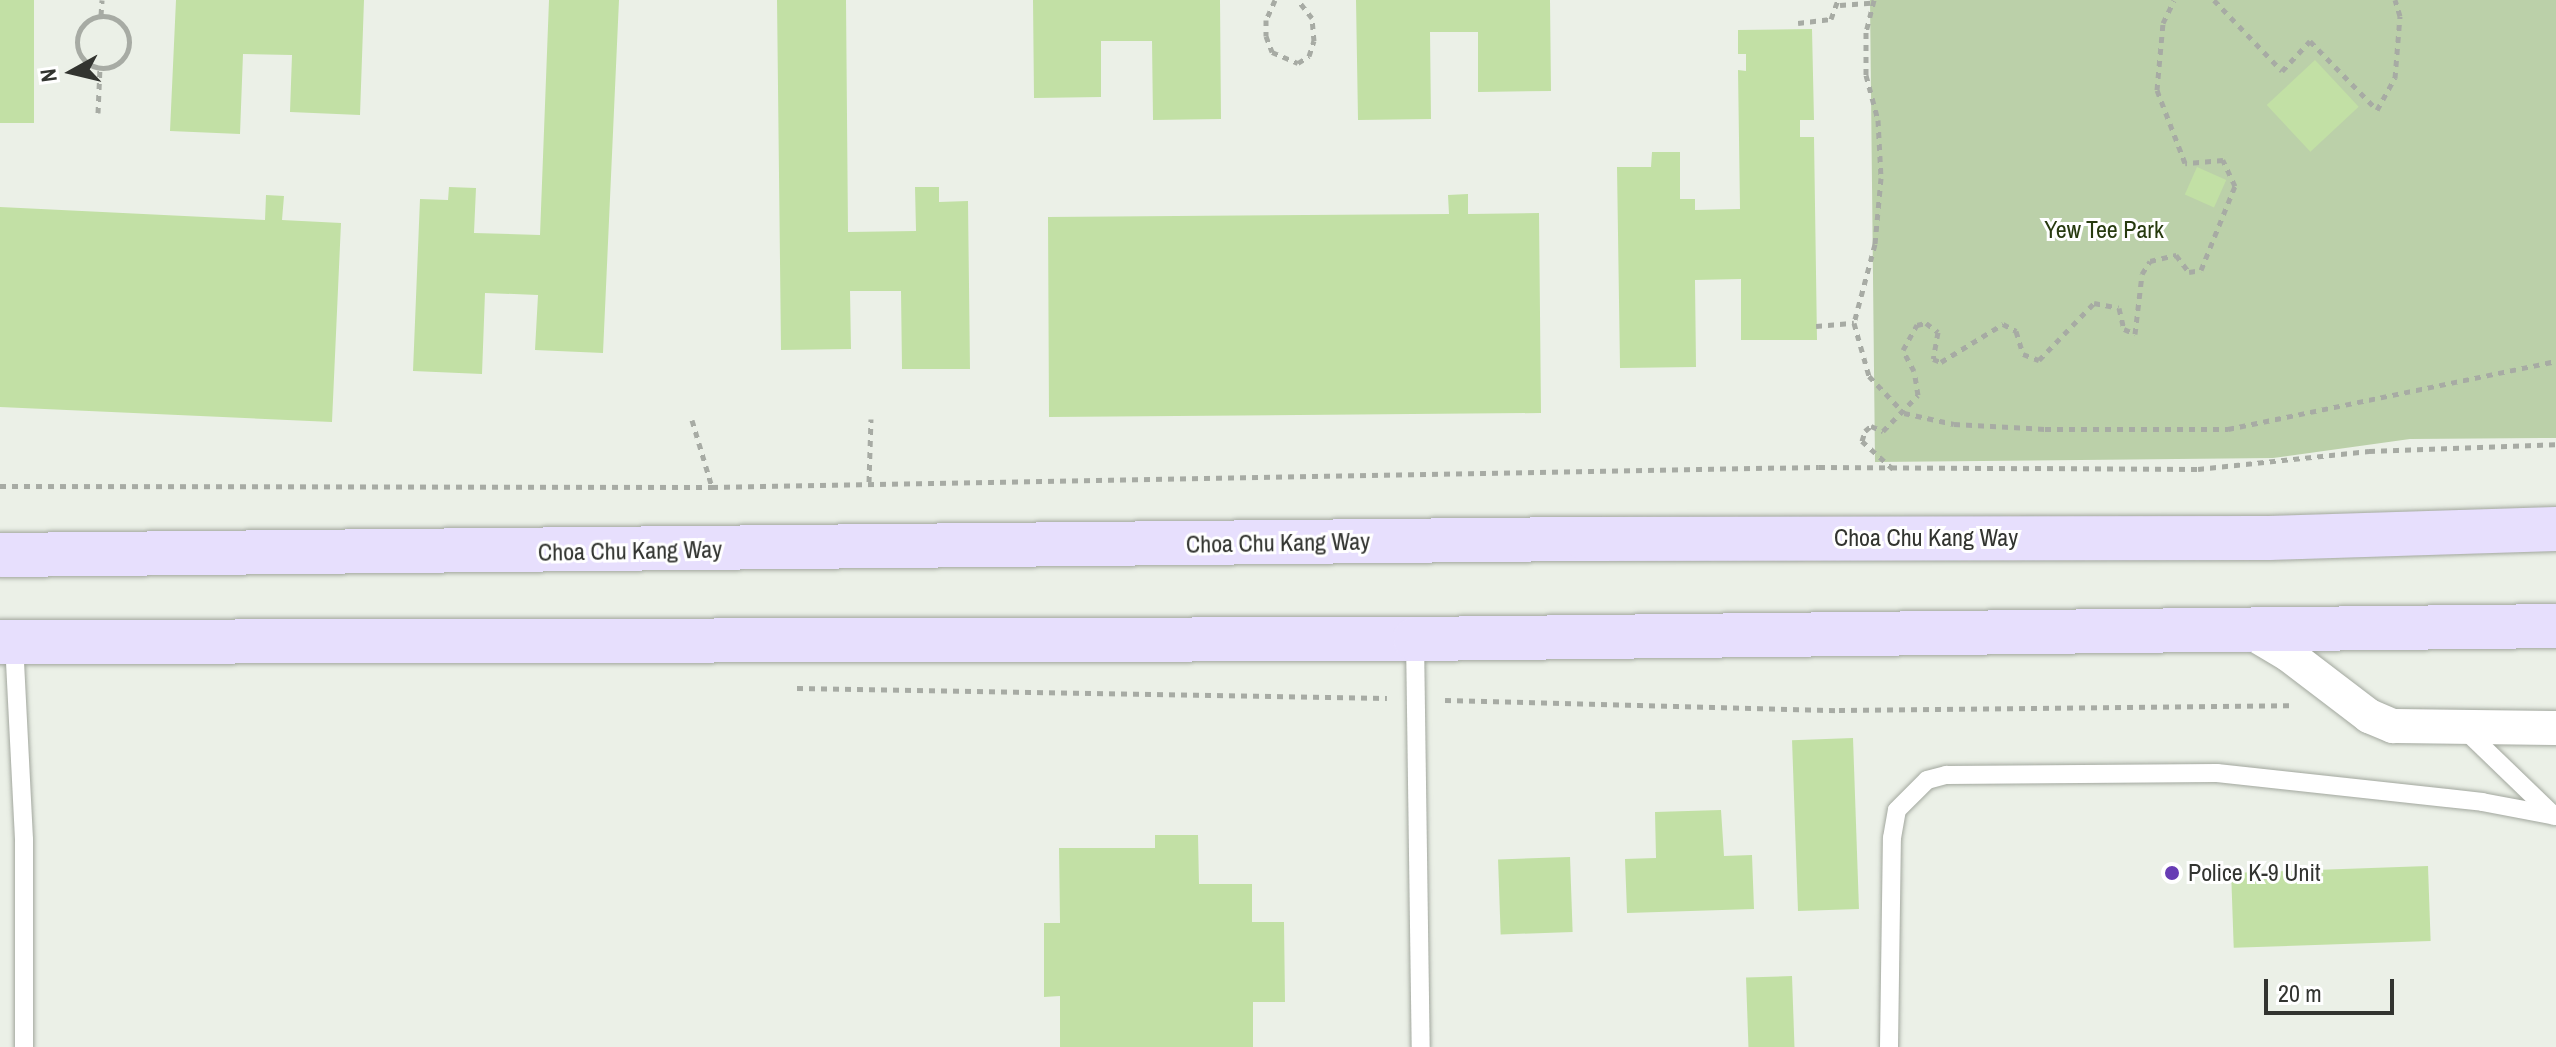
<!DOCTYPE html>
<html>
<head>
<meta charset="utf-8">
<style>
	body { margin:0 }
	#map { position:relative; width:2556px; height:1047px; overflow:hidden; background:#ebf0e7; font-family:"Archivo Narrow",sans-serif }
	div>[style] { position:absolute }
	.green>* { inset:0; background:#bbd0a9 }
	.building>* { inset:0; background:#c2e0a5; transform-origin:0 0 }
	.path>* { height:5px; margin-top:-2.5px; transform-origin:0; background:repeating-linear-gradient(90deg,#a7aba4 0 6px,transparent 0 12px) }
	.path>.ring { margin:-2.5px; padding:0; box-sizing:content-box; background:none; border:5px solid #a7aba4; border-radius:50% }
	.roads { filter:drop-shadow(0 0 2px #a2a79e) drop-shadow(0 0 2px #a2a79e) }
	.lane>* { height:18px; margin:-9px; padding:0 9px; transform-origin:9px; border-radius:9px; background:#fff }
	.street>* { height:34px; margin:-17px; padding:0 17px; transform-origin:17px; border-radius:17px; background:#fff }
	.secondary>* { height:44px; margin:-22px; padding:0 22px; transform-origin:22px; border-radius:22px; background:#e7dffd }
	.dots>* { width:22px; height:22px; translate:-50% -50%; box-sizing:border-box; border:4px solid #fff; border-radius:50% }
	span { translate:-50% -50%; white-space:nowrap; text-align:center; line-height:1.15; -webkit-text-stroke:6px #fff; paint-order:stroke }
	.park-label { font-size:24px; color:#273a0f }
	.street-label { font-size:24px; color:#323430 }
	.poi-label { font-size:24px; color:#323430 }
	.left { translate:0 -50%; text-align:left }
	.north { position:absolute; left:32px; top:32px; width:80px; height:80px; -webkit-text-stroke:6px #fff; paint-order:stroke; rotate:262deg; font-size:22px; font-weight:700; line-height:32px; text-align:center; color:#323430 }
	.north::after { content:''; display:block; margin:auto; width:28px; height:36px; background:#323430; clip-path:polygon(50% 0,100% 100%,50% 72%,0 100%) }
	.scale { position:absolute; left:2264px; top:979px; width:130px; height:36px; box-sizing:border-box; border:4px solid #323430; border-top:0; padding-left:10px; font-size:24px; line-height:28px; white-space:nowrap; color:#323430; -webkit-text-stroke:6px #fff; paint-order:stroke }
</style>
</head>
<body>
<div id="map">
	<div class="green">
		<div style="clip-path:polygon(1870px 0,2556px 0,2556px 438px,2410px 439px,2273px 458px,1875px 462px)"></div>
	</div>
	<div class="building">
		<div style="left:0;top:0;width:34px;height:123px"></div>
		<div style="clip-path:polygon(176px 0,364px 0,360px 115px,290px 112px,292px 55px,243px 54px,240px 134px,170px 131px)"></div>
		<div style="clip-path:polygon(549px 0,619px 0,603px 353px,535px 350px,538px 295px,485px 293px,482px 374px,413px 371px,420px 199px,448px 200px,449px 187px,476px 188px,474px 233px,540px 235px)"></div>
		<div style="clip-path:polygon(777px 0,846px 0,848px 232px,916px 231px,915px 187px,939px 187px,939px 202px,968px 201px,970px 369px,902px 369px,901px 291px,850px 291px,851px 349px,781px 350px)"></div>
		<div style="clip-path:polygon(1033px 0,1220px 0,1221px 119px,1153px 120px,1152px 41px,1101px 41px,1101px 97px,1034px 98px)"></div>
		<div style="clip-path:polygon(1356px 0,1550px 0,1551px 91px,1478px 92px,1478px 32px,1430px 32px,1431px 119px,1358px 120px)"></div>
		<div style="clip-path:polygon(1812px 29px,1814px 120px,1800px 120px,1800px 137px,1814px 137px,1817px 340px,1741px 340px,1741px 279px,1695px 280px,1696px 367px,1620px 368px,1617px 167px,1651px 167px,1652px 152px,1680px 152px,1680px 199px,1695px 199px,1695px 210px,1740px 209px,1738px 70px,1746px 71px,1746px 54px,1738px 54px,1738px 30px)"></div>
		<div style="left:2315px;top:60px;width:64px;height:66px;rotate:47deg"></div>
		<div style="left:2197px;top:167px;width:32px;height:30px;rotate:24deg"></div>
		<div style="clip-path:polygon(1468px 194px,1468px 214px,1539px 213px,1541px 413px,1049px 417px,1048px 217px,1449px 214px,1448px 195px)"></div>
		<div style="clip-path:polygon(266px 195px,284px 196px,282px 220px,341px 223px,332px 422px,0 407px,0 207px,265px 220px)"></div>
		<div style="left:1853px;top:738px;width:171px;height:61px;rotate:88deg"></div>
		<div style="clip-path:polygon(1721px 810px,1724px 856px,1752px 855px,1754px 909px,1627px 913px,1625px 859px,1656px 858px,1655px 812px)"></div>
		<div style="clip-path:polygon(1155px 835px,1198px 835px,1199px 884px,1252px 884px,1252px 922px,1284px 922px,1285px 1002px,1253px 1002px,1253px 1047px,1060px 1047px,1060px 996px,1044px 997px,1044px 923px,1060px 923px,1059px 848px,1155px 848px)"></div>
		<div style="left:1570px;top:857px;width:75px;height:72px;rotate:88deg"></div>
		<div style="left:2428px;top:866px;width:75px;height:197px;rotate:88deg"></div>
		<div style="left:1792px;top:976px;width:71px;height:46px;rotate:88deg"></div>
	</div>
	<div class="path">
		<div style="left:1275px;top:0;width:22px;rotate:114deg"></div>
		<div style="left:1266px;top:20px;width:16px;rotate:90deg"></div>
		<div style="left:1266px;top:36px;width:17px;rotate:69deg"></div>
		<div style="left:1272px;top:52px;width:28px;rotate:23deg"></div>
		<div style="left:1298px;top:63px;width:13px;rotate:-32deg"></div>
		<div style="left:1309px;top:56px;width:16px;rotate:-72deg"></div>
		<div style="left:1314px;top:41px;width:23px;rotate:-95deg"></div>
		<div style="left:1312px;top:18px;width:23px;rotate:-128deg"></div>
		<div style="left:1874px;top:0;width:33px;rotate:104deg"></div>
		<div style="left:1866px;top:32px;width:43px;rotate:90deg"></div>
		<div style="left:1866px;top:75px;width:47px;rotate:75.1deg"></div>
		<div style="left:1878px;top:120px;width:58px;rotate:87deg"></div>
		<div style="left:1881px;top:178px;width:66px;rotate:95.2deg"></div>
		<div style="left:1875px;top:244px;width:82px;rotate:104.9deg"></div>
		<div style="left:1854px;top:323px;width:55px;rotate:74.2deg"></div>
		<div style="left:1869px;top:376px;width:51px;rotate:46.6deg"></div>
		<div style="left:1904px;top:413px;width:51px;rotate:12.4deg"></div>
		<div style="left:1954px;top:424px;width:91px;rotate:3.1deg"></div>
		<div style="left:2045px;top:429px;width:183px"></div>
		<div style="left:2228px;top:429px;width:335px;rotate:-11.7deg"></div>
		<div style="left:2214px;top:0;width:98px;rotate:46.2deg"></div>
		<div style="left:2282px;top:71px;width:41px;rotate:-47deg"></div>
		<div style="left:2310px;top:41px;width:96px;rotate:45.8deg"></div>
		<div style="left:2377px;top:110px;width:37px;rotate:-61deg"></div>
		<div style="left:2395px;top:78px;width:62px;rotate:-85.4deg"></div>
		<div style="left:2400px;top:16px;width:17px;rotate:-107deg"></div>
		<div style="left:1840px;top:5px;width:31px;rotate:-4deg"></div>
		<div style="left:101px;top:15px;width:15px;rotate:-86deg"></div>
		<div class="ring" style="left:77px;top:16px;width:47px;height:47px"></div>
		<div style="left:1798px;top:23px;width:33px;rotate:-7deg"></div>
		<div style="left:1831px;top:19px;width:20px;rotate:-70deg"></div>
		<div style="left:98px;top:113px;width:45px;rotate:-87.5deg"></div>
		<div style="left:1816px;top:326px;width:38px;rotate:-5deg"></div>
		<div style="left:692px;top:420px;width:70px;rotate:73.4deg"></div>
		<div style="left:1893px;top:469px;width:42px;rotate:-137.9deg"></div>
		<div style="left:1862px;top:441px;width:10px;rotate:-73deg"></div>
		<div style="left:1865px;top:431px;width:8px;rotate:-40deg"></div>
		<div style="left:1871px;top:426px;width:13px;rotate:23deg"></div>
		<div style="left:1883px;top:431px;width:50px;rotate:-45.8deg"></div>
		<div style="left:1918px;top:395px;width:24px;rotate:-99deg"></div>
		<div style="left:1914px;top:371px;width:24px;rotate:-118deg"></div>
		<div style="left:1903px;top:350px;width:29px;rotate:-61deg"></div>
		<div style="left:1917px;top:325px;width:9px;rotate:-13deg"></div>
		<div style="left:1926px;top:323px;width:15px;rotate:37deg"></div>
		<div style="left:1938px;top:332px;width:27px;rotate:100deg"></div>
		<div style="left:1933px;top:359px;width:9px;rotate:21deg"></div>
		<div style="left:1941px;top:362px;width:73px;rotate:-31.5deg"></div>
		<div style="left:2003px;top:324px;width:15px;rotate:28deg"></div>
		<div style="left:2016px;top:331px;width:24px;rotate:73deg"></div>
		<div style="left:2023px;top:354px;width:17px;rotate:21deg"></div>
		<div style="left:2039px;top:360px;width:79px;rotate:-46deg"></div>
		<div style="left:2094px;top:303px;width:25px;rotate:11deg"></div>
		<div style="left:2119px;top:308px;width:22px;rotate:77deg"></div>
		<div style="left:2124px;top:329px;width:12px;rotate:24deg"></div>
		<div style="left:2135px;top:334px;width:60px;rotate:-83.3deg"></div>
		<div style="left:2142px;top:274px;width:15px;rotate:-58deg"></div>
		<div style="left:2150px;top:261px;width:27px;rotate:-13deg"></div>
		<div style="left:2176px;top:255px;width:21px;rotate:53deg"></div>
		<div style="left:2189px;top:272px;width:12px;rotate:-9deg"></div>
		<div style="left:2201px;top:270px;width:91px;rotate:-68deg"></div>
		<div style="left:2235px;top:186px;width:29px;rotate:-115deg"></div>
		<div style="left:2223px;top:160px;width:38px;rotate:175deg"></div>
		<div style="left:2185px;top:163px;width:78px;rotate:-111deg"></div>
		<div style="left:2157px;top:90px;width:67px;rotate:-84.9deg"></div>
		<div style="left:2163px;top:23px;width:25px;rotate:-64deg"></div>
		<div style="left:869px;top:482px;width:63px;rotate:-88.2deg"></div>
		<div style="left:0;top:486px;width:712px;rotate:0.08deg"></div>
		<div style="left:712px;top:487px;width:1107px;rotate:-1.04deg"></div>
		<div style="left:1819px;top:467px;width:379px;rotate:0.3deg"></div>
		<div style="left:2198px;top:469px;width:172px;rotate:-6deg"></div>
		<div style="left:2369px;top:451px;width:187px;rotate:-2.1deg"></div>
		<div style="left:797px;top:688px;width:590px;rotate:0.97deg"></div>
		<div style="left:1445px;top:700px;width:394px;rotate:1.5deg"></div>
		<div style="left:1839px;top:710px;width:452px;rotate:-0.6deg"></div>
	</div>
	<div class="roads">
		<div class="lane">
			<div style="left:1415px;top:639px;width:408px;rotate:89.2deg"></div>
			<div style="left:14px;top:642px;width:198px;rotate:87.1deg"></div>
			<div style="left:24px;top:840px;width:207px;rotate:90deg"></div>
			<div style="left:2464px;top:729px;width:125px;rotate:44deg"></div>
			<div style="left:1889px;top:1047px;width:209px;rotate:-89.2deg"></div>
			<div style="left:1892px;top:838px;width:28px;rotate:-80deg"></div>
			<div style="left:1897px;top:810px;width:42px;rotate:-45deg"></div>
			<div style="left:1927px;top:780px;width:20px;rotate:-15deg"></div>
			<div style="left:1946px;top:775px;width:271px;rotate:-0.4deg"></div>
			<div style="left:2217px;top:773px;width:267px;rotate:6.2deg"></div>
			<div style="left:2482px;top:802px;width:75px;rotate:10.7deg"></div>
		</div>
		<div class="street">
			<div style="left:2252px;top:633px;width:43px;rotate:30.7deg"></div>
			<div style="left:2289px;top:655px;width:101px;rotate:37.3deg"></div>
			<div style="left:2369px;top:716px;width:26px;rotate:23deg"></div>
			<div style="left:2393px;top:726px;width:163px;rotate:0.7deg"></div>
		</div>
		<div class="secondary">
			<div style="left:0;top:555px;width:1586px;rotate:-0.58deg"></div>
			<div style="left:1586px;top:539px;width:683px;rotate:-0.08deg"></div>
			<div style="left:2269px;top:538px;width:287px;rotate:-1.8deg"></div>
			<div style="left:0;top:642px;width:1415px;rotate:-0.12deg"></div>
			<div style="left:1415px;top:639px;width:1141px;rotate:-0.65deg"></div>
		</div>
	</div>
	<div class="dots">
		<div style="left:2172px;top:873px;background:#673cb4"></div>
	</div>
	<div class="park-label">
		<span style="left:2104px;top:230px">Yew Tee Park</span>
	</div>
	<div class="street-label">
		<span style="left:1926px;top:538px">Choa Chu Kang Way</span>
		<span style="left:1278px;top:543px;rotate:-1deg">Choa Chu Kang Way</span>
		<span style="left:630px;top:551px;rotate:-1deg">Choa Chu Kang Way</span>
	</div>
	<div class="poi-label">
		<span class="left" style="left:2188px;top:873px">Police K-9 Unit</span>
	</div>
	<div class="north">N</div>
	<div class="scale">20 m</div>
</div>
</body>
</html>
